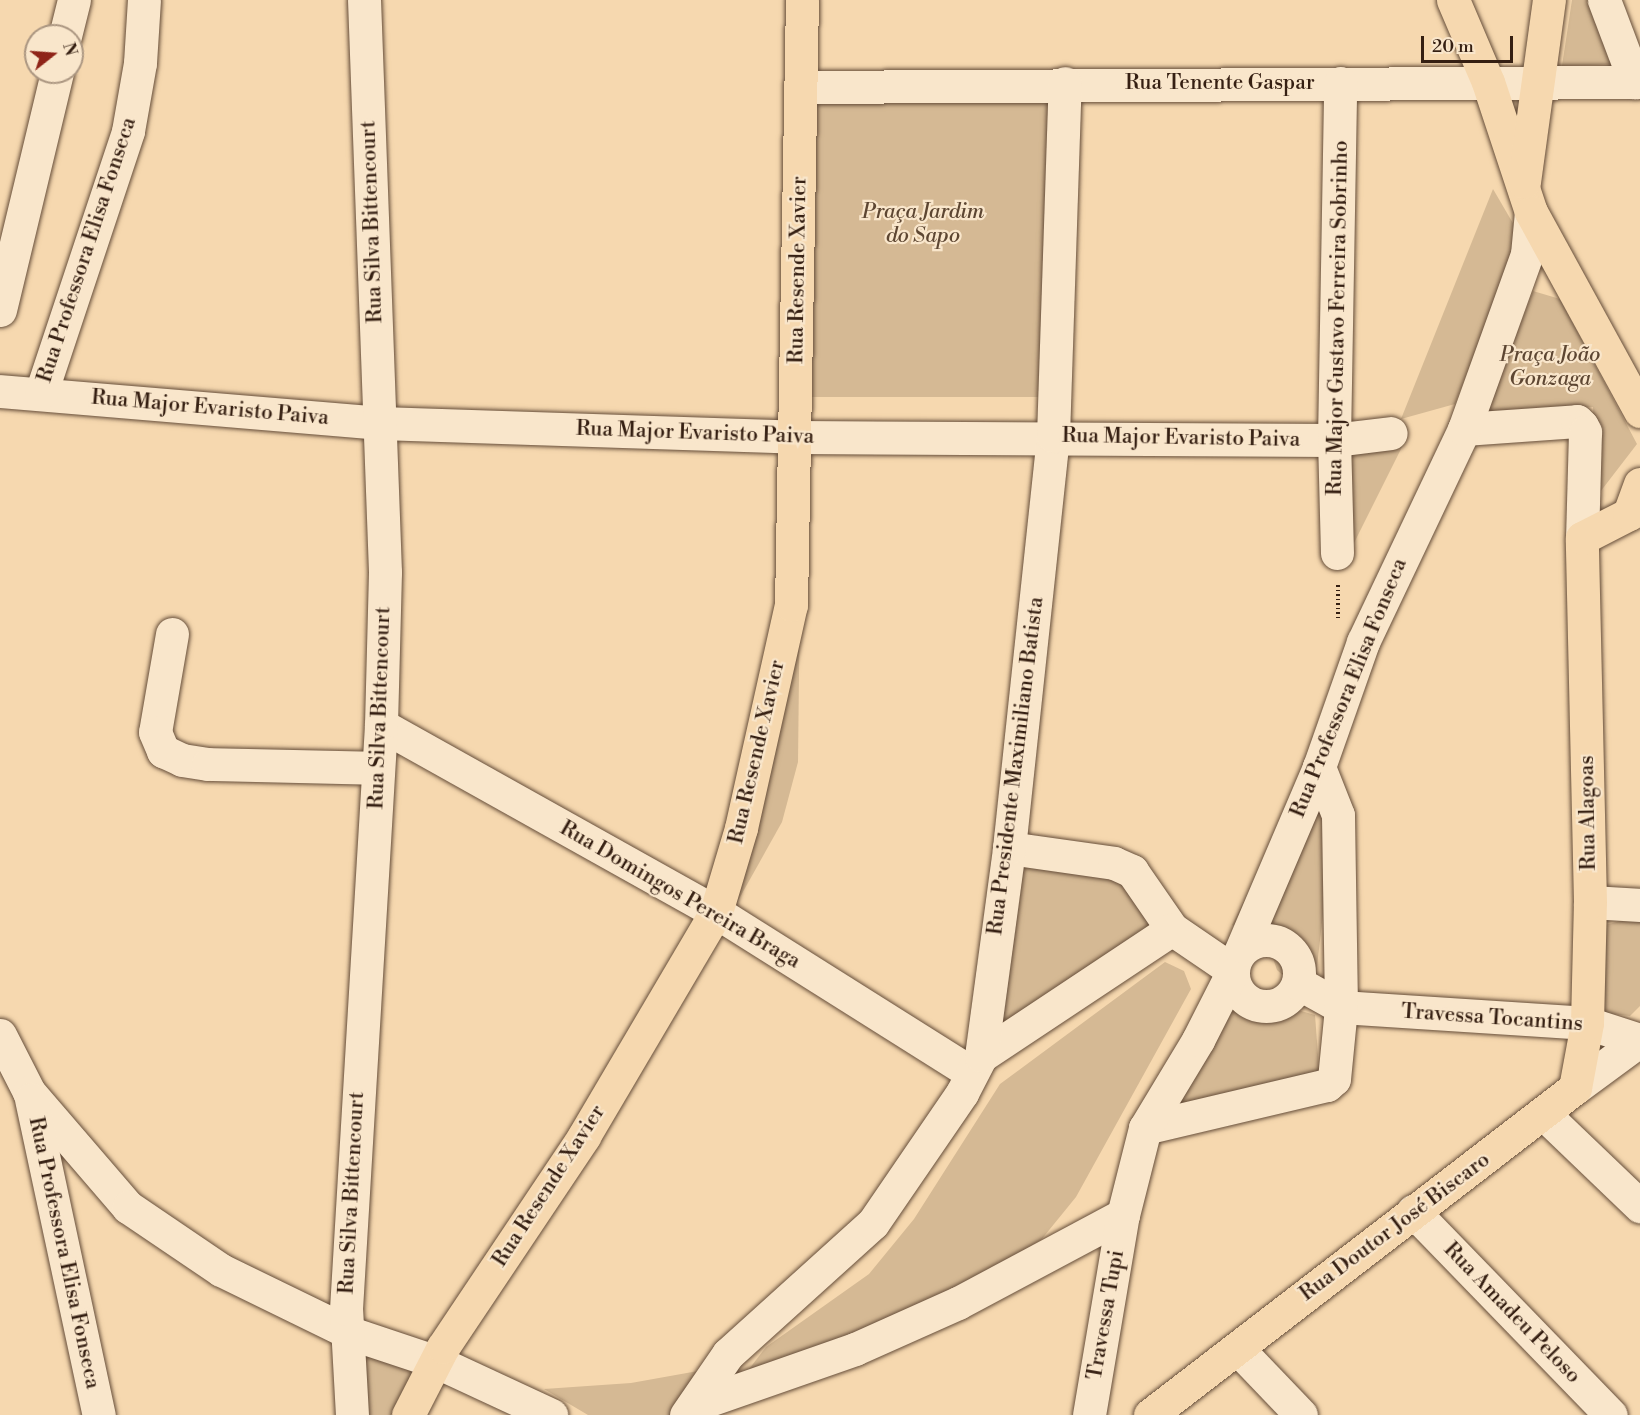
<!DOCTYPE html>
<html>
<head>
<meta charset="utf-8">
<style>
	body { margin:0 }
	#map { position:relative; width:1640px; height:1415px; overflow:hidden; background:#f6d8af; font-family:"Libre Bodoni",serif }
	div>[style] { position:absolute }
	.green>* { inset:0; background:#d5b994; transform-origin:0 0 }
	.path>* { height:4px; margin-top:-2px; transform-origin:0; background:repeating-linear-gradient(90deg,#351f12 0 1.5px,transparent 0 4.5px) }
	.roads { filter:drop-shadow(0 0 2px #654d39) drop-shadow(0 0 2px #654d39) }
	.minor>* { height:33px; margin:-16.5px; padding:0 16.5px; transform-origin:16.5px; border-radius:16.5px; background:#f9e6cb }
	.minor>.ring { margin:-16.5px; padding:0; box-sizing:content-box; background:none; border:33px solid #f9e6cb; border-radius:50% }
	.major>* { height:33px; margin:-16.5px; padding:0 16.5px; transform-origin:16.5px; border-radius:16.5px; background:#f6d8af }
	span { translate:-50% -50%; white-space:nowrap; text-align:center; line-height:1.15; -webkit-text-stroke:4.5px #f9e6cb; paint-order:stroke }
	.street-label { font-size:21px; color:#351f12 }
	.park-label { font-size:21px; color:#5d4632; font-style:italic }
	.north { position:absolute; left:24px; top:24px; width:60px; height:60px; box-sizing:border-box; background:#f9e6cb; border:2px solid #ab9681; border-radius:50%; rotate:73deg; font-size:16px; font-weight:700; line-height:24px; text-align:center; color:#351f12 }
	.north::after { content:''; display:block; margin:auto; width:21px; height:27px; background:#8f2418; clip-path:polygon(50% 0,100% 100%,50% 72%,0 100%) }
	.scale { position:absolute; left:1421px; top:36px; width:92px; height:27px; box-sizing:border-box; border:3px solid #351f12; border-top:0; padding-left:8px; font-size:18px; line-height:21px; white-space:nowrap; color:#351f12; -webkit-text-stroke:4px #f9e6cb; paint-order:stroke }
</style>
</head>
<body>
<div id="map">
	<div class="green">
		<div style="clip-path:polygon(1572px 0,1601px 0,1616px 64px,1562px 66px)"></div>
		<div style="left:802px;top:101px;width:246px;height:296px"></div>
		<div style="clip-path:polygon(1493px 189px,1514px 225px,1517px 245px,1455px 404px,1401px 419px)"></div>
		<div style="clip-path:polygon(1533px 291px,1560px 299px,1637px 444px,1597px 496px,1593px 407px,1486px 414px)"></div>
		<div style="clip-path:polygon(1342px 441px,1404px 443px,1345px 561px)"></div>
		<div style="clip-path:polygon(800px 585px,798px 762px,782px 822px,735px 906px)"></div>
		<div style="clip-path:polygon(1309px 774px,1327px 807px,1324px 905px,1313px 1002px,1277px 970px,1267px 941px,1232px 925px)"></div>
		<div style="clip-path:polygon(1015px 855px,1113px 870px,1160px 928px,991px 1041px)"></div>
		<div style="clip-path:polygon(1632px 918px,1640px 918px,1640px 1006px,1630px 1016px,1602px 1013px,1601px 926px)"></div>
		<div style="clip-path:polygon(1165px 962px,1184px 971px,1191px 989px,1076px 1197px,1041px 1240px,940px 1300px,740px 1381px,766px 1347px,869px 1274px,914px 1219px,1000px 1084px)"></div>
		<div style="clip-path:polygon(1267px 1001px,1315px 1015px,1320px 1082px,1149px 1109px,1222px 1015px)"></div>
		<div style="clip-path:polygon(354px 1339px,426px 1365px,400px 1415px,355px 1415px)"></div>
		<div style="clip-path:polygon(698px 1371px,673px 1415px,588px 1415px,544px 1389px,631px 1383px)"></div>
	</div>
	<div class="path">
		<div style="left:1338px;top:618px;width:34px;rotate:-90deg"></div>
	</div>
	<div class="roads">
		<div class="minor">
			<div style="left:1604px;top:0;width:88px;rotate:69.3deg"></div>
			<div style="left:65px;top:36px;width:37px;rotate:-76deg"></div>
			<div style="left:800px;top:87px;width:840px;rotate:-0.34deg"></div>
			<div style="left:0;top:310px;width:245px;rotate:-76.5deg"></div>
			<div style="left:0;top:391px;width:381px;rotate:4.8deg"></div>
			<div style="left:380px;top:423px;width:417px;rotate:1.9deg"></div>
			<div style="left:797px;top:437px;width:537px;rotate:0.32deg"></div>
			<div style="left:1334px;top:440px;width:57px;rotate:-7deg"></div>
			<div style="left:41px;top:393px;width:276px;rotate:-71.6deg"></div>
			<div style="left:128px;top:131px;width:69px;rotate:-80deg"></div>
			<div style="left:140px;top:63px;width:63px;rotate:-86.4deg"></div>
			<div style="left:1464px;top:429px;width:113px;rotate:-4deg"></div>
			<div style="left:1577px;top:421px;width:7px;rotate:45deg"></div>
			<div style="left:1582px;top:426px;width:7px;rotate:63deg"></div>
			<div style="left:1585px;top:432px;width:106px;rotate:91.6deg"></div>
			<div style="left:1337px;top:553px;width:113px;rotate:-91.5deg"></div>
			<div style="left:1334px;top:440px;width:357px;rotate:-89deg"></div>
			<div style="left:172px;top:634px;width:99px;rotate:99.8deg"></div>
			<div style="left:155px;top:732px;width:21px;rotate:67deg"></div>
			<div style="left:163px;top:751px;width:21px;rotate:25deg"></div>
			<div style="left:182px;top:760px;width:26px;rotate:9deg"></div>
			<div style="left:208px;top:764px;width:170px;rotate:1.3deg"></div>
			<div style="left:381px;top:725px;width:384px;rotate:29.2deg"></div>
			<div style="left:716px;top:912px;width:302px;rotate:32.2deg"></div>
			<div style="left:1009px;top:848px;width:106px;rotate:8.1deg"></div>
			<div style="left:1114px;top:863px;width:20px;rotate:24deg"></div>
			<div style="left:1132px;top:871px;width:70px;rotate:55.4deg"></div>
			<div style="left:1172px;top:929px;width:73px;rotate:34.3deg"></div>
			<div style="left:1590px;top:902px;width:50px;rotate:3.4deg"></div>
			<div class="ring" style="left:1233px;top:940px;width:33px;height:33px"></div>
			<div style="left:1241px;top:950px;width:199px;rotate:-66.9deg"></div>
			<div style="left:1319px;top:767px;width:133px;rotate:-70.6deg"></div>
			<div style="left:1363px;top:642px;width:236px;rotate:-64.6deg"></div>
			<div style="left:1464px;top:429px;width:186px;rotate:-70.2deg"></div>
			<div style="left:1527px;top:254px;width:42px;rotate:-84.6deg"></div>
			<div style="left:1298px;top:983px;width:49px;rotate:29.2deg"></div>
			<div style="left:1341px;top:1007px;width:247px;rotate:3.7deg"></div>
			<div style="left:1587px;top:1023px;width:56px;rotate:17.8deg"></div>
			<div style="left:0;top:1035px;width:64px;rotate:63deg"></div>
			<div style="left:29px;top:1092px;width:152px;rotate:49.3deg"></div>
			<div style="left:128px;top:1207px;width:112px;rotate:34.1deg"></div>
			<div style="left:221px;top:1270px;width:144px;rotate:26deg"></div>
			<div style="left:350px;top:1333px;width:92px;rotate:18.4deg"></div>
			<div style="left:437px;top:1362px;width:126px;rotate:24.9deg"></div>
			<div style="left:981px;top:1056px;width:229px;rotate:-33.6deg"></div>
			<div style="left:1575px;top:1088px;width:81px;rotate:-36.4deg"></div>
			<div style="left:31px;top:1099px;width:323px;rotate:77.9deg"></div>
			<div style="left:1545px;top:1115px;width:132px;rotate:43.8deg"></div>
			<div style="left:1145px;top:1128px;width:187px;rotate:-13.3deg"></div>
			<div style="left:1327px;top:1085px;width:9px;rotate:-41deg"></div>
			<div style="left:1334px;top:1079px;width:72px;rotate:-84.4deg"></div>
			<div style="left:1341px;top:1007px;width:192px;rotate:-90.9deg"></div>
			<div style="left:1338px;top:815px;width:52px;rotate:-111.6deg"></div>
			<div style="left:1413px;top:1211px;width:284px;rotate:45.9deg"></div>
			<div style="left:1238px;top:1349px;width:91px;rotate:46.3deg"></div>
			<div style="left:695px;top:1405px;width:170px;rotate:-19.3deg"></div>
			<div style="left:855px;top:1349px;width:113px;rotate:-24.1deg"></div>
			<div style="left:958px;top:1303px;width:187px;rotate:-28.1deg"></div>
			<div style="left:352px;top:1415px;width:106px;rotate:-93.2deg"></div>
			<div style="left:346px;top:1309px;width:585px;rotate:-86.57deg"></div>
			<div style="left:381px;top:725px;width:153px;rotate:-88.5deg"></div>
			<div style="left:385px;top:572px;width:572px;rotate:-92.1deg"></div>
			<div style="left:686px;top:1415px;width:74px;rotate:-55.5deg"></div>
			<div style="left:728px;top:1354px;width:195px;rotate:-42.1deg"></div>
			<div style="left:873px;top:1223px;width:158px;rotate:-55.6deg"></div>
			<div style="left:962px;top:1093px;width:42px;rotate:-62.8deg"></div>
			<div style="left:981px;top:1056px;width:210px;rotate:-82.3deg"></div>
			<div style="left:1009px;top:848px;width:414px;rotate:-83.9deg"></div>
			<div style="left:1053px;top:436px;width:353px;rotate:-88.1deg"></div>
			<div style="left:1089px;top:1415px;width:203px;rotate:-80.4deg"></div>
			<div style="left:1123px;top:1215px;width:90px;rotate:-75.8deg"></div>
			<div style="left:1145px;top:1128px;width:103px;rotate:-58.9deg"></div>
			<div style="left:1198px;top:1040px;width:71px;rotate:-63.1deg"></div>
		</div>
		<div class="major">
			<div style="left:1453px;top:0;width:89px;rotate:66.9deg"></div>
			<div style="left:1488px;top:82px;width:137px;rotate:71.7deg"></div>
			<div style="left:1531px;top:212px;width:227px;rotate:61.3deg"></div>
			<div style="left:1524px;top:182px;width:184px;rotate:-82.2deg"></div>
			<div style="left:408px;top:1415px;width:76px;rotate:-62.8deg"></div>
			<div style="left:443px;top:1347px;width:254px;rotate:-56.2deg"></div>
			<div style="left:584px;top:1136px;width:260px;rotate:-59.5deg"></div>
			<div style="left:716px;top:912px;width:88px;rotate:-73.4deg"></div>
			<div style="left:741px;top:828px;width:229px;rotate:-77.4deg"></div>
			<div style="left:791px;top:605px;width:605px;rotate:-88.96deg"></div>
			<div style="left:1150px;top:1415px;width:536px;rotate:-37.58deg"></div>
			<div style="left:1575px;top:1088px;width:66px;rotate:-79.5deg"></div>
			<div style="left:1587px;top:1023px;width:121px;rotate:-88.6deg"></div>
			<div style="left:1590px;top:902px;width:364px;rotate:-91.3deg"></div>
			<div style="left:1582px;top:538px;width:53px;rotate:-27.1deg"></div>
			<div style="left:1629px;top:514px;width:32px;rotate:-70deg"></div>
		</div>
	</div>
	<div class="street-label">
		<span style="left:1220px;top:83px">Rua Tenente Gaspar</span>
		<span style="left:372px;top:222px;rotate:-92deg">Rua Silva Bittencourt</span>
		<span style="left:87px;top:250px;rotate:-72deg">Rua Professora Elisa Fonseca</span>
		<span style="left:798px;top:270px;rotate:-89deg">Rua Resende Xavier</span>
		<span style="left:1338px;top:318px;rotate:-89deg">Rua Major Gustavo Ferreira Sobrinho</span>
		<span style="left:210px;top:408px;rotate:5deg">Rua Major Evaristo Paiva</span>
		<span style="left:695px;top:433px;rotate:2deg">Rua Major Evaristo Paiva</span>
		<span style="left:1181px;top:438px;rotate:1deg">Rua Major Evaristo Paiva</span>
		<span style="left:1349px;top:688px;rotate:-68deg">Rua Professora Elisa Fonseca</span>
		<span style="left:380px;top:708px;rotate:-88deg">Rua Silva Bittencourt</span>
		<span style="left:757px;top:752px;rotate:-77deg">Rua Resende Xavier</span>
		<span style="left:1016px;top:766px;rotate:-83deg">Rua Presidente Maximiliano Batista</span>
		<span style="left:1588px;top:813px;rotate:-91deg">Rua Alagoas</span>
		<span style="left:680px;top:895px;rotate:30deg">Rua Domingos Pereira Braga</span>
		<span style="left:1492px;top:1018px;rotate:4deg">Travessa Tocantins</span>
		<span style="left:549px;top:1186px;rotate:-57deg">Rua Resende Xavier</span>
		<span style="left:352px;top:1193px;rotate:-87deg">Rua Silva Bittencourt</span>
		<span style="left:1395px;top:1227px;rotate:-37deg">Rua Doutor José Biscaro</span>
		<span style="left:64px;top:1253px;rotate:78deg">Rua Professora Elisa Fonseca</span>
		<span style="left:1512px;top:1313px;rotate:46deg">Rua Amadeu Peloso</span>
		<span style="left:1106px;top:1315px;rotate:-80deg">Travessa Tupi</span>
	</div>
	<div class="park-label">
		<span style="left:923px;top:224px">Praça Jardim<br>do Sapo</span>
		<span style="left:1550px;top:367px">Praça João<br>Gonzaga</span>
	</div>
	<div class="north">N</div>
	<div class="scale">20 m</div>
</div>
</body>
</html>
